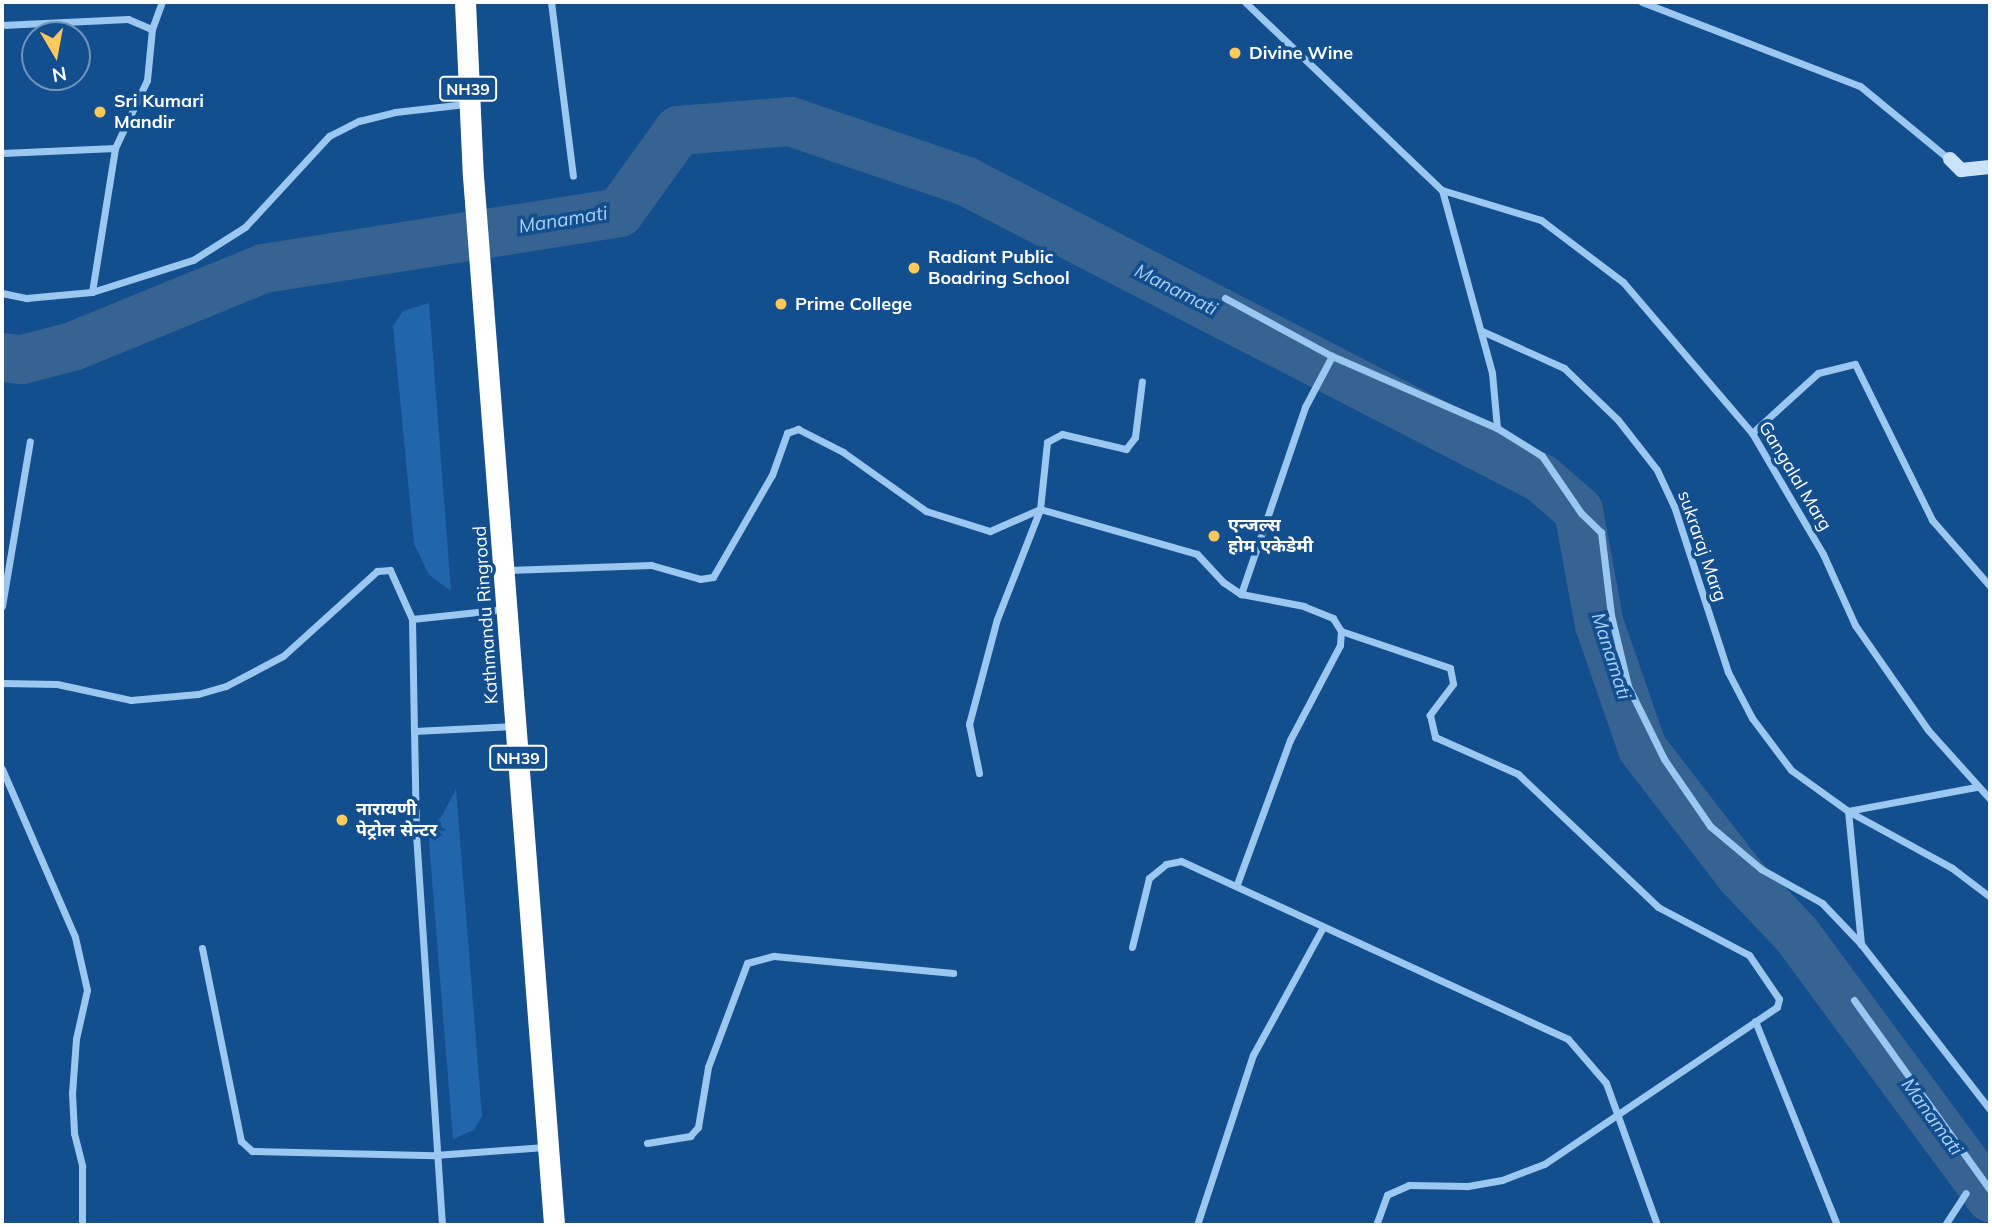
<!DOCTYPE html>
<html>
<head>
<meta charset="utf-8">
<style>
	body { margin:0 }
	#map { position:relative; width:1992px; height:1227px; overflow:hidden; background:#134e8e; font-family:Mulish,"Noto Sans Devanagari",sans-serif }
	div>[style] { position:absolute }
	.green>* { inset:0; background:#2166ab }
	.river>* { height:49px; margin:-24.5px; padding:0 24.5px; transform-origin:24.5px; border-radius:24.5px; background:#376392 }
	.street>* { height:7px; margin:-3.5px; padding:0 3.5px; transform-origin:3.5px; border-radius:3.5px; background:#9cc7f1 }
	.secondary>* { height:14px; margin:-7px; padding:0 7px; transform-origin:7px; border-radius:7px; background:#cbe2fc }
	.highway>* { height:21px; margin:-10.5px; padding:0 10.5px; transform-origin:10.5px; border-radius:10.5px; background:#fff }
	.dots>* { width:19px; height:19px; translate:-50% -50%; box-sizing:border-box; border:4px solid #134e8e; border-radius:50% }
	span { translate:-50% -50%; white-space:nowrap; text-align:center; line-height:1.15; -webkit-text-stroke:7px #134e8e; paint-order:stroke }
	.shield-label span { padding:2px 5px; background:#134e8e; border:2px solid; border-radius:5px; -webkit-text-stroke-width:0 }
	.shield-label { font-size:16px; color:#fff; font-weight:700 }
	.poi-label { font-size:18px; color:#fff; font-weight:700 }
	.left { translate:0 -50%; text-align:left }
	.street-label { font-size:18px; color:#fff }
	.water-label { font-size:19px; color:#a8d0f8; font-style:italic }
	.frame { position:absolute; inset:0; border:4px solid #fff; pointer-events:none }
	.north { position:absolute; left:21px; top:21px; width:70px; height:70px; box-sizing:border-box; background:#134e8e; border:2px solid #7195bb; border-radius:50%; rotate:170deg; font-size:19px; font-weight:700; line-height:28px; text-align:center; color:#fff }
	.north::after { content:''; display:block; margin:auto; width:24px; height:32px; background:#ffc95c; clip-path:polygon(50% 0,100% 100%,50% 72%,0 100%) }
</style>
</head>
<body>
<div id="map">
	<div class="green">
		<div style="clip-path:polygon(429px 303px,451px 591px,429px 575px,414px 544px,393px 326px,403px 311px)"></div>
		<div style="clip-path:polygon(456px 789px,482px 1116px,474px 1130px,453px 1139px,428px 830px,442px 816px)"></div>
	</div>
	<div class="river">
		<div style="left:2px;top:357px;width:20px;rotate:6deg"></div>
		<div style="left:22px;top:359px;width:52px;rotate:-14.6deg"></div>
		<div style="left:72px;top:346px;width:206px;rotate:-22.2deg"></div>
		<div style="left:263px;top:268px;width:360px;rotate:-8.9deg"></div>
		<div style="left:619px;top:212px;width:101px;rotate:-54.3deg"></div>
		<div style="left:678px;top:130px;width:112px;rotate:-4.6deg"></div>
		<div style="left:790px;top:121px;width:186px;rotate:18.8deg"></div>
		<div style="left:966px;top:181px;width:647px;rotate:27.32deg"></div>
		<div style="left:1541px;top:478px;width:49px;rotate:40.9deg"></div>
		<div style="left:1578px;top:510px;width:116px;rotate:79.6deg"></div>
		<div style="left:1599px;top:624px;width:131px;rotate:70.9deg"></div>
		<div style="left:1642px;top:748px;width:160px;rotate:52.3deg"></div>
		<div style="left:1740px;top:875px;width:81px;rotate:46.5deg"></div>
		<div style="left:1796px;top:934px;width:327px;rotate:53.6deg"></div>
	</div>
	<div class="street">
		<div style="left:551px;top:2px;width:175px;rotate:82.8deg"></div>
		<div style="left:1245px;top:2px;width:272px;rotate:43.7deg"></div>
		<div style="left:1442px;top:190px;width:190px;rotate:74.7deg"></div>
		<div style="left:1492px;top:373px;width:55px;rotate:84.8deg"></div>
		<div style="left:1642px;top:2px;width:234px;rotate:21.1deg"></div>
		<div style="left:1860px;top:86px;width:115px;rotate:39.4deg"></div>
		<div style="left:2px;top:25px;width:126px;rotate:-2.7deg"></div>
		<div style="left:128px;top:19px;width:26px;rotate:23deg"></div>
		<div style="left:2px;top:153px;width:113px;rotate:-2.5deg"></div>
		<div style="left:115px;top:148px;width:75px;rotate:-64.8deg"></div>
		<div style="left:147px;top:80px;width:51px;rotate:-84.4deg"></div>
		<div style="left:152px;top:29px;width:29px;rotate:-70deg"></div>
		<div style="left:1442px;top:190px;width:103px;rotate:16.9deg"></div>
		<div style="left:1541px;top:220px;width:103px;rotate:37.1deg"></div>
		<div style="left:1623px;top:282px;width:199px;rotate:49.5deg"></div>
		<div style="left:1752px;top:433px;width:140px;rotate:59.6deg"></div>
		<div style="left:1823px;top:554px;width:78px;rotate:65.7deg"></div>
		<div style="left:1855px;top:625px;width:128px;rotate:55.2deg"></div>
		<div style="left:1928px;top:730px;width:93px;rotate:48.1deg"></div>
		<div style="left:92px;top:292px;width:146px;rotate:-80.9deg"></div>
		<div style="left:2px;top:293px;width:25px;rotate:12deg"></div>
		<div style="left:26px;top:298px;width:66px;rotate:-5.2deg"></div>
		<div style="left:92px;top:292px;width:106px;rotate:-17.6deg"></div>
		<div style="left:193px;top:260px;width:62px;rotate:-32.4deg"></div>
		<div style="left:245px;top:227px;width:124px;rotate:-47.3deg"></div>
		<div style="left:329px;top:136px;width:34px;rotate:-27deg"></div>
		<div style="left:359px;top:121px;width:37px;rotate:-14deg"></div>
		<div style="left:395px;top:112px;width:71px;rotate:-6.4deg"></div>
		<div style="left:1225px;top:298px;width:122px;rotate:28.5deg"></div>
		<div style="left:1332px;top:356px;width:180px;rotate:23.6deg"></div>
		<div style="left:1497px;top:428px;width:53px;rotate:31.9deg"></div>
		<div style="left:1542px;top:456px;width:69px;rotate:55.6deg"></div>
		<div style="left:1581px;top:513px;width:28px;rotate:44deg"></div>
		<div style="left:1601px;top:532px;width:84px;rotate:83.1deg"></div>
		<div style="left:1611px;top:615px;width:73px;rotate:76.5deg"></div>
		<div style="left:1628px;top:686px;width:81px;rotate:63.7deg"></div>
		<div style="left:1664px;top:759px;width:81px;rotate:55.5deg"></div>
		<div style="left:1710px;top:826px;width:67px;rotate:40.1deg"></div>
		<div style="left:1761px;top:869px;width:70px;rotate:29.1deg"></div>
		<div style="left:1822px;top:903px;width:57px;rotate:46.4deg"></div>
		<div style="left:1482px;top:331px;width:90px;rotate:24.3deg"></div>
		<div style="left:1564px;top:368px;width:75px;rotate:43.9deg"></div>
		<div style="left:1618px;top:420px;width:63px;rotate:52deg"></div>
		<div style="left:1657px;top:470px;width:40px;rotate:65deg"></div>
		<div style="left:1674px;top:506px;width:175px;rotate:72deg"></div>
		<div style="left:1728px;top:672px;width:52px;rotate:62.4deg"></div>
		<div style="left:1752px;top:718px;width:65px;rotate:53.1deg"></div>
		<div style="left:1791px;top:770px;width:70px;rotate:35.7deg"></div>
		<div style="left:1848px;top:811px;width:119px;rotate:28.7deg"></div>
		<div style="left:1952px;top:868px;width:48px;rotate:37.3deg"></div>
		<div style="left:1752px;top:433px;width:89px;rotate:-42.3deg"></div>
		<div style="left:1818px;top:373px;width:38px;rotate:-14deg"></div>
		<div style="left:1855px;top:364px;width:174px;rotate:63.7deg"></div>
		<div style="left:1932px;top:520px;width:88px;rotate:48.7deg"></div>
		<div style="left:508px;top:570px;width:143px;rotate:-2deg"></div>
		<div style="left:651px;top:565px;width:51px;rotate:15.9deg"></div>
		<div style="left:700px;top:579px;width:13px;rotate:-9deg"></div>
		<div style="left:713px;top:577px;width:118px;rotate:-60deg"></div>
		<div style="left:772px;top:475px;width:45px;rotate:-70.3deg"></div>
		<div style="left:787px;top:433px;width:12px;rotate:-20deg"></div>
		<div style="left:798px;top:429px;width:51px;rotate:27.1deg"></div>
		<div style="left:843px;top:452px;width:102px;rotate:35.4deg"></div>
		<div style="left:926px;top:511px;width:67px;rotate:17.4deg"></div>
		<div style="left:990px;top:531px;width:55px;rotate:-23.7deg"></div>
		<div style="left:1040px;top:509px;width:163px;rotate:16deg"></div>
		<div style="left:1197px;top:554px;width:38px;rotate:47deg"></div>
		<div style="left:1223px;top:582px;width:22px;rotate:34deg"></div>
		<div style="left:1241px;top:594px;width:198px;rotate:-71.1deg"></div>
		<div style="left:1305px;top:407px;width:58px;rotate:-62.1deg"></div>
		<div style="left:2px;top:606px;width:167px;rotate:-80.4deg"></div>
		<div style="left:412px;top:619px;width:112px;rotate:89deg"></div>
		<div style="left:1341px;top:631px;width:115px;rotate:18.7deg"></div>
		<div style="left:1450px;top:668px;width:16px;rotate:79deg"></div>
		<div style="left:1453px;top:684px;width:39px;rotate:127deg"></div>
		<div style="left:1430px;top:715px;width:23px;rotate:77deg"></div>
		<div style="left:1435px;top:737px;width:91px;rotate:24deg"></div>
		<div style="left:1518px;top:774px;width:193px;rotate:43.5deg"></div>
		<div style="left:1658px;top:907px;width:103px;rotate:27.8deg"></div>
		<div style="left:1749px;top:955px;width:53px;rotate:55.7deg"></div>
		<div style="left:1779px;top:999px;width:8px;rotate:104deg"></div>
		<div style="left:1777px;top:1007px;width:281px;rotate:146deg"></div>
		<div style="left:1544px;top:1164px;width:45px;rotate:159.1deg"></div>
		<div style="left:1502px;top:1180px;width:36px;rotate:170deg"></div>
		<div style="left:1467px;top:1186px;width:58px;rotate:-179deg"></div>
		<div style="left:1409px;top:1185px;width:24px;rotate:156deg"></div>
		<div style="left:1387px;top:1195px;width:32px;rotate:110deg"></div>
		<div style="left:2px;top:683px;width:55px;rotate:1deg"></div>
		<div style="left:57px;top:684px;width:76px;rotate:12.2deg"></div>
		<div style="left:131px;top:700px;width:67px;rotate:-5.1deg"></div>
		<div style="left:198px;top:694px;width:29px;rotate:-16deg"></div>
		<div style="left:226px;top:686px;width:64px;rotate:-27.8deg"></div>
		<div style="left:283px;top:656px;width:127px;rotate:-42.1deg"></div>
		<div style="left:377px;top:571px;width:13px;rotate:-4deg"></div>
		<div style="left:390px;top:570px;width:54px;rotate:65.8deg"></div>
		<div style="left:412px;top:619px;width:94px;rotate:-6.1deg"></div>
		<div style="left:2px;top:769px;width:183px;rotate:66.5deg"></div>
		<div style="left:75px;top:937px;width:54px;rotate:77.2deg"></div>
		<div style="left:87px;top:990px;width:50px;rotate:102.7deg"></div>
		<div style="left:76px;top:1039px;width:54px;rotate:94.2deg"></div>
		<div style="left:72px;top:1093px;width:40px;rotate:87.1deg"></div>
		<div style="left:74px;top:1133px;width:34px;rotate:76deg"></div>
		<div style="left:82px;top:1166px;width:59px;rotate:90deg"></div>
		<div style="left:979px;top:773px;width:50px;rotate:-101.5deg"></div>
		<div style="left:969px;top:724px;width:109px;rotate:-75.1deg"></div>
		<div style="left:997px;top:619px;width:118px;rotate:-68.6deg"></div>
		<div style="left:1040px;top:509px;width:67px;rotate:-84deg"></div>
		<div style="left:1047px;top:442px;width:17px;rotate:-28deg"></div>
		<div style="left:1062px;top:434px;width:66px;rotate:13.2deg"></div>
		<div style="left:1126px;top:449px;width:15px;rotate:-53deg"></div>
		<div style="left:1135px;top:437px;width:56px;rotate:-82.9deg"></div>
		<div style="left:1976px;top:787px;width:130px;rotate:169.4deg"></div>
		<div style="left:1848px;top:811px;width:134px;rotate:84.4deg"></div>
		<div style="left:1861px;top:944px;width:210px;rotate:52.1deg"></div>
		<div style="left:1237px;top:884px;width:153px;rotate:-69.8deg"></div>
		<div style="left:1290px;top:740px;width:107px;rotate:-62.2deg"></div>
		<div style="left:1340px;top:645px;width:14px;rotate:-86deg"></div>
		<div style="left:1341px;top:631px;width:15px;rotate:-122deg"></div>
		<div style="left:1333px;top:618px;width:31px;rotate:-158deg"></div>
		<div style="left:1304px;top:606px;width:64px;rotate:-169.2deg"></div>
		<div style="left:1132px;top:947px;width:71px;rotate:-76.2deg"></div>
		<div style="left:1149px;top:878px;width:22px;rotate:-39deg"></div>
		<div style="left:1166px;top:864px;width:15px;rotate:-11deg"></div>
		<div style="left:1181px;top:861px;width:426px;rotate:24.7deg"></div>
		<div style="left:1568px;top:1039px;width:58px;rotate:49.2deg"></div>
		<div style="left:1606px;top:1083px;width:151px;rotate:70.2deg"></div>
		<div style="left:202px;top:948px;width:197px;rotate:78.6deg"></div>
		<div style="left:241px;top:1141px;width:15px;rotate:42deg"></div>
		<div style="left:252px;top:1151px;width:183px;rotate:1.3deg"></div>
		<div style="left:435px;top:1155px;width:110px;rotate:-4.2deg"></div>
		<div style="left:1854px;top:1000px;width:234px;rotate:54.4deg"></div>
		<div style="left:1755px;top:1021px;width:220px;rotate:68.1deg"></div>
		<div style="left:647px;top:1143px;width:44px;rotate:-9.2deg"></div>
		<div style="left:690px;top:1136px;width:12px;rotate:-48deg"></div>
		<div style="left:698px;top:1127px;width:61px;rotate:-80.5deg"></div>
		<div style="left:708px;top:1067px;width:111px;rotate:-69.4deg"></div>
		<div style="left:747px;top:963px;width:28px;rotate:-15deg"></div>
		<div style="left:774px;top:956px;width:180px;rotate:5.4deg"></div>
		<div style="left:442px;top:1225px;width:393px;rotate:-93.8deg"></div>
		<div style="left:416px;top:833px;width:102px;rotate:-91.1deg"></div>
		<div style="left:414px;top:731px;width:101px;rotate:-2.8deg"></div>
		<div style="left:1197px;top:1225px;width:179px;rotate:-71.8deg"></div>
		<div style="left:1253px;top:1055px;width:144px;rotate:-61.3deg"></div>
		<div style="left:1945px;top:1225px;width:38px;rotate:-57deg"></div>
	</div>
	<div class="secondary">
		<div style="left:1950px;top:159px;width:16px;rotate:45deg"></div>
		<div style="left:1961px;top:170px;width:29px;rotate:-6deg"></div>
	</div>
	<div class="highway">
		<div style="left:465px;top:2px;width:174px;rotate:87.4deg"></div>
		<div style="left:473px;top:176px;width:1052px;rotate:85.58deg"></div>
	</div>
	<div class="dots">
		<div style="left:1235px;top:53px;background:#ffc95c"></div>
		<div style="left:100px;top:112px;background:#ffc95c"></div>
		<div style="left:914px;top:268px;background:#ffc95c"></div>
		<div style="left:781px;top:304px;background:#ffc95c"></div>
		<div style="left:1214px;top:536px;background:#ffc95c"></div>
		<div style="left:342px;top:820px;background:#ffc95c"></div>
	</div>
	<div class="shield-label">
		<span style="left:468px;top:89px">NH39</span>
		<span style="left:518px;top:758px">NH39</span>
	</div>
	<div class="poi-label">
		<span class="left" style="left:1249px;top:53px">Divine Wine</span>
		<span class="left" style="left:114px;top:112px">Sri Kumari<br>Mandir</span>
		<span class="left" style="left:928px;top:268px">Radiant Public<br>Boadring School</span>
		<span class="left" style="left:795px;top:304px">Prime College</span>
		<span class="left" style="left:1228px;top:536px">एन्जल्स<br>होम एकेडेमी</span>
		<span class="left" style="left:356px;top:820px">नारायणी<br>पेट्रोल सेन्टर</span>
	</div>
	<div class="street-label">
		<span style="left:1795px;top:476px;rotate:59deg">Gangalal Marg</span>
		<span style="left:1702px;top:546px;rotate:71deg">sukraraj Marg</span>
		<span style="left:486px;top:615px;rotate:-94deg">Kathmandu Ringroad</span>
	</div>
	<div class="water-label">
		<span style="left:563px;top:220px;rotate:-9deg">Manamati</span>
		<span style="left:1176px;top:290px;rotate:27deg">Manamati</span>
		<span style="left:1611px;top:656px;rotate:72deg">Manamati</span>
		<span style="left:1932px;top:1117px;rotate:54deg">Manamati</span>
	</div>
	<div class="frame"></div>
	<div class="north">N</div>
</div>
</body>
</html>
